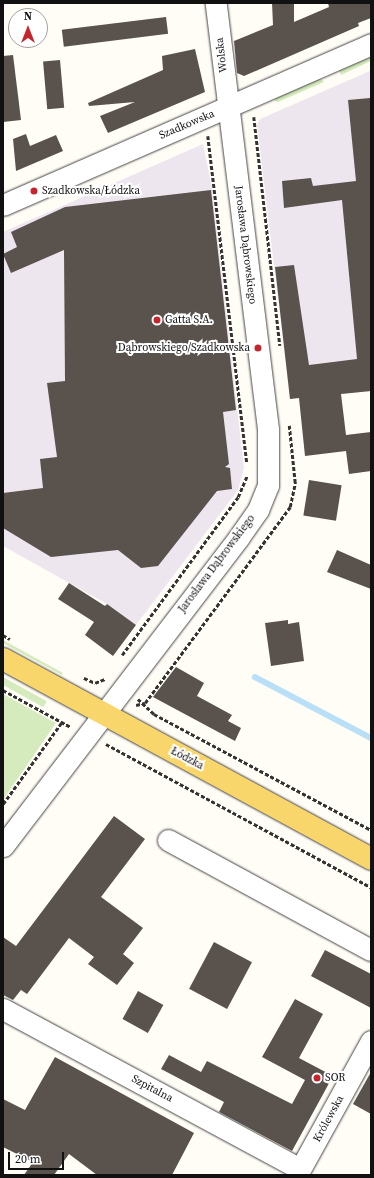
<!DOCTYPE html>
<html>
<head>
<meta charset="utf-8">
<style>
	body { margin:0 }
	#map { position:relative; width:374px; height:1178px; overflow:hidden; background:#fffdf5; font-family:"Source Serif 4",serif }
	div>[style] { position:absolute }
	.industrial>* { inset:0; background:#eee6ef }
	.green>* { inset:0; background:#d5ebbd; transform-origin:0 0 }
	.stream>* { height:5.5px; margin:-2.75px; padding:0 2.75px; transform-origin:2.75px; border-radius:2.75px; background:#b9e0f7 }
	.building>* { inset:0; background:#5a524d; transform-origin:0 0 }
	.path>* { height:2.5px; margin-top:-1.25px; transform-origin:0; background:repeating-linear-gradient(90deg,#333 0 4px,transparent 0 6px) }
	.roads { filter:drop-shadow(0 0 1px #444) drop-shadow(0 0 1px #444) }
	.minor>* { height:21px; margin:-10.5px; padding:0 10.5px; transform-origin:10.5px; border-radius:10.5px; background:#fff }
	.major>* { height:22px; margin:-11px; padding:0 11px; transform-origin:11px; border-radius:11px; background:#f9d66b }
	.dots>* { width:11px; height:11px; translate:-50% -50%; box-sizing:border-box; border:2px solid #fff; border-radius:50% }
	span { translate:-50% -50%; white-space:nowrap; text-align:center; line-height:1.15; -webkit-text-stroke:4px #fff; paint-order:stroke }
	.street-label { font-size:11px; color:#111 }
	.poi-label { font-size:11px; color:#111 }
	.left { translate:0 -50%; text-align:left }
	.right { translate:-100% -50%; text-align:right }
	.frame { position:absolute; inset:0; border:4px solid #111; pointer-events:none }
	.north { position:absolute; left:8px; top:8px; width:40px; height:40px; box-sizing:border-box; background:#fff; border:1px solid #a0a0a0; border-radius:50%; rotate:0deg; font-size:11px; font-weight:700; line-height:16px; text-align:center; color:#111 }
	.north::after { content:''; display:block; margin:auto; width:14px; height:18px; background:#c4262e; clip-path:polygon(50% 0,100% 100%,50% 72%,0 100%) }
	.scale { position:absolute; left:8px; top:1152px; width:56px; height:18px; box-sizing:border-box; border:2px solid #111; border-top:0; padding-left:5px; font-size:12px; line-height:14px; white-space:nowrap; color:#111; -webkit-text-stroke:3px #fff; paint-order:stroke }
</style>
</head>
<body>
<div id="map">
	<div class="industrial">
		<div style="clip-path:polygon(370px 71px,371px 391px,290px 399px,257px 124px,260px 119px)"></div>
		<div style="clip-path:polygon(203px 144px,212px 188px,244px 468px,238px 490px,136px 625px,107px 604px,3px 546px,3px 232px)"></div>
	</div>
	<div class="green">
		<div style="clip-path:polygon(371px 56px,371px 61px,341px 75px,339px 70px)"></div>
		<div style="clip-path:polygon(320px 78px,324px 82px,278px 102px,275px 101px,274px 98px)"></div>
		<div style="clip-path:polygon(3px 640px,63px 673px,62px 675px,3px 643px)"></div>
		<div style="left:3px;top:677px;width:50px;height:7px;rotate:29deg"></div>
		<div style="clip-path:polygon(3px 694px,56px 723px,3px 800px)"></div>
	</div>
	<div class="stream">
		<div style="left:255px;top:677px;width:131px;rotate:27.7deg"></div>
	</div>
	<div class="building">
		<div style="clip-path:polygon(272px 3px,294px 3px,294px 22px,329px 7px,328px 3px,371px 3px,371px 18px,358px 23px,359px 26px,244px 76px,237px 73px,234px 41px,273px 25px)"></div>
		<div style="left:166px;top:17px;width:17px;height:105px;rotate:83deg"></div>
		<div style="clip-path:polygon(195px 49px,205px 92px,108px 133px,100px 116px,135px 102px,89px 106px,88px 103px,163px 70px,162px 56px)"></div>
		<div style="clip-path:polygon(13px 55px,21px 120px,3px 122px,3px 56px)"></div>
		<div style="left:60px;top:60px;width:48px;height:17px;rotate:85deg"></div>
		<div style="clip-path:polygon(370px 98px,371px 391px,341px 394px,346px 435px,371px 432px,371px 471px,349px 474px,346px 451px,305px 456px,299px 398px,290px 399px,275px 267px,294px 265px,309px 365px,357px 359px,342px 200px,284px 208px,282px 181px,311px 178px,313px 186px,356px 181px,348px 100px)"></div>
		<div style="clip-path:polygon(26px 134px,30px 146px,56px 135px,63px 151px,16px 171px,13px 139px)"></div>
		<div style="clip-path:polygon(211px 190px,236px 410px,223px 412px,229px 464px,225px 467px,230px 468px,232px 489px,217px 491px,158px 566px,141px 568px,118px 550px,51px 557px,3px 528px,3px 493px,43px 488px,40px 459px,57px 457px,47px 383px,65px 381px,64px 250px,11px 273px,3px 254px,17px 247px,11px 232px,65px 207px)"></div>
		<div style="left:309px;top:480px;width:33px;height:36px;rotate:9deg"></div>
		<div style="clip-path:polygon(337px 550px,371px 565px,371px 589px,327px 572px)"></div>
		<div style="clip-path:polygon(69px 583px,105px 606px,107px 604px,136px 625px,113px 656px,85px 635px,94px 622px,58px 599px)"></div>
		<div style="clip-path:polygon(288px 620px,288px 624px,299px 622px,304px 661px,271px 666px,265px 623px)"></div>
		<div style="clip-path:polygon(176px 667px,204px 683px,197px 696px,232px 715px,228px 721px,241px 728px,235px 741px,153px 697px)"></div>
		<div style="clip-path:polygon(114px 816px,145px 839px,101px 897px,143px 928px,123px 954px,134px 963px,117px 985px,88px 964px,94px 957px,69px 938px,27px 994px,21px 990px,13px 1000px,3px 995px,3px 937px,16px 946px)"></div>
		<div style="left:214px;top:942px;width:43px;height:53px;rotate:28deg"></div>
		<div style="clip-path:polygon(325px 950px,371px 974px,371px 1008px,311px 976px)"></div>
		<div style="left:138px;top:991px;width:29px;height:32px;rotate:29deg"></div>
		<div style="clip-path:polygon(295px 999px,323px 1014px,299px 1058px,333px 1076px,292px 1151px,219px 1112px,224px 1102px,161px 1069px,169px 1055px,201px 1072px,207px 1061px,292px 1104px,305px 1080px,262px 1057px)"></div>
		<div style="clip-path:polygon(55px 1057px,194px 1133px,172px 1175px,97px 1175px,69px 1154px,54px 1175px,24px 1175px,33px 1162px,3px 1147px,3px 1099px,25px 1110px)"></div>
		<div style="clip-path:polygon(371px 1072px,371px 1114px,353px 1104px)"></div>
	</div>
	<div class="path">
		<div style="left:254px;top:117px;width:230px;rotate:83.5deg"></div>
		<div style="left:208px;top:136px;width:329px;rotate:83.2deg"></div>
		<div style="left:3px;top:635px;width:8px;rotate:30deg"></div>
		<div style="left:122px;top:655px;width:196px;rotate:-53.7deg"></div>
		<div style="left:238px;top:497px;width:23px;rotate:-67deg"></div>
		<div style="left:84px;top:678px;width:12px;rotate:24deg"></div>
		<div style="left:95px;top:683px;width:11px;rotate:-22deg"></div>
		<div style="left:3px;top:690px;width:77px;rotate:28.6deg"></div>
		<div style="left:138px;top:699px;width:22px;rotate:43deg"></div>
		<div style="left:154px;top:714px;width:246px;rotate:28.1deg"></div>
		<div style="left:136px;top:705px;width:9px;rotate:-13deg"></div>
		<div style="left:145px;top:703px;width:244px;rotate:-53.5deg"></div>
		<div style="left:290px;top:507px;width:25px;rotate:-78deg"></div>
		<div style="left:295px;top:483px;width:58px;rotate:-95.9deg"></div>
		<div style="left:106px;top:744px;width:301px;rotate:28.4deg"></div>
		<div style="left:3px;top:804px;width:101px;rotate:-54.3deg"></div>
	</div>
	<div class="roads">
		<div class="minor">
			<div style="left:3px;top:205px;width:402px;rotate:-23.6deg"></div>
			<div style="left:168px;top:840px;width:231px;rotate:28.5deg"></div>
			<div style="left:3px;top:846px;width:389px;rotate:-52.6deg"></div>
			<div style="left:239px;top:537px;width:33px;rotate:-55deg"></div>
			<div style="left:258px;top:510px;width:27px;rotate:-68deg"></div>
			<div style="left:268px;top:485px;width:56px;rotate:-90deg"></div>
			<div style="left:268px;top:429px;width:429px;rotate:-97deg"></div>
			<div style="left:3px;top:1009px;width:337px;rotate:28.3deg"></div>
			<div style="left:297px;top:1175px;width:153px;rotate:-61.1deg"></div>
		</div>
		<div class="major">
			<div style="left:3px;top:659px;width:419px;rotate:28.5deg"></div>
		</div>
	</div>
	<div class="dots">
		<div style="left:34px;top:191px;background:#c4262e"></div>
		<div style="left:157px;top:320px;background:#c4262e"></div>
		<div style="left:258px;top:348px;background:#c4262e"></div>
		<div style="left:317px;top:1078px;background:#c4262e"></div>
	</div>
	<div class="street-label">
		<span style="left:222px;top:55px;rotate:-97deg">Wolska</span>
		<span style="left:187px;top:125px;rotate:-23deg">Szadkowska</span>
		<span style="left:245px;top:245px;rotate:83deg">Jarosława Dąbrowskiego</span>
		<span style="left:217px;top:564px;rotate:-53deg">Jarosława Dąbrowskiego</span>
		<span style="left:187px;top:759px;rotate:28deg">Łódzka</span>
		<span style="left:152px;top:1089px;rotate:28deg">Szpitalna</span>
		<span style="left:329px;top:1119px;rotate:-61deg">Królewska</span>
	</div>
	<div class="poi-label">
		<span class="left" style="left:42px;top:191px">Szadkowska/Łódzka</span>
		<span class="left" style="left:165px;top:320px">Gatta S.A.</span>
		<span class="right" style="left:250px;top:348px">Dąbrowskiego/Szadkowska</span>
		<span class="left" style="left:325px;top:1078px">SOR</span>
	</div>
	<div class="frame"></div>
	<div class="north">N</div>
	<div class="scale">20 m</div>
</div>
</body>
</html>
